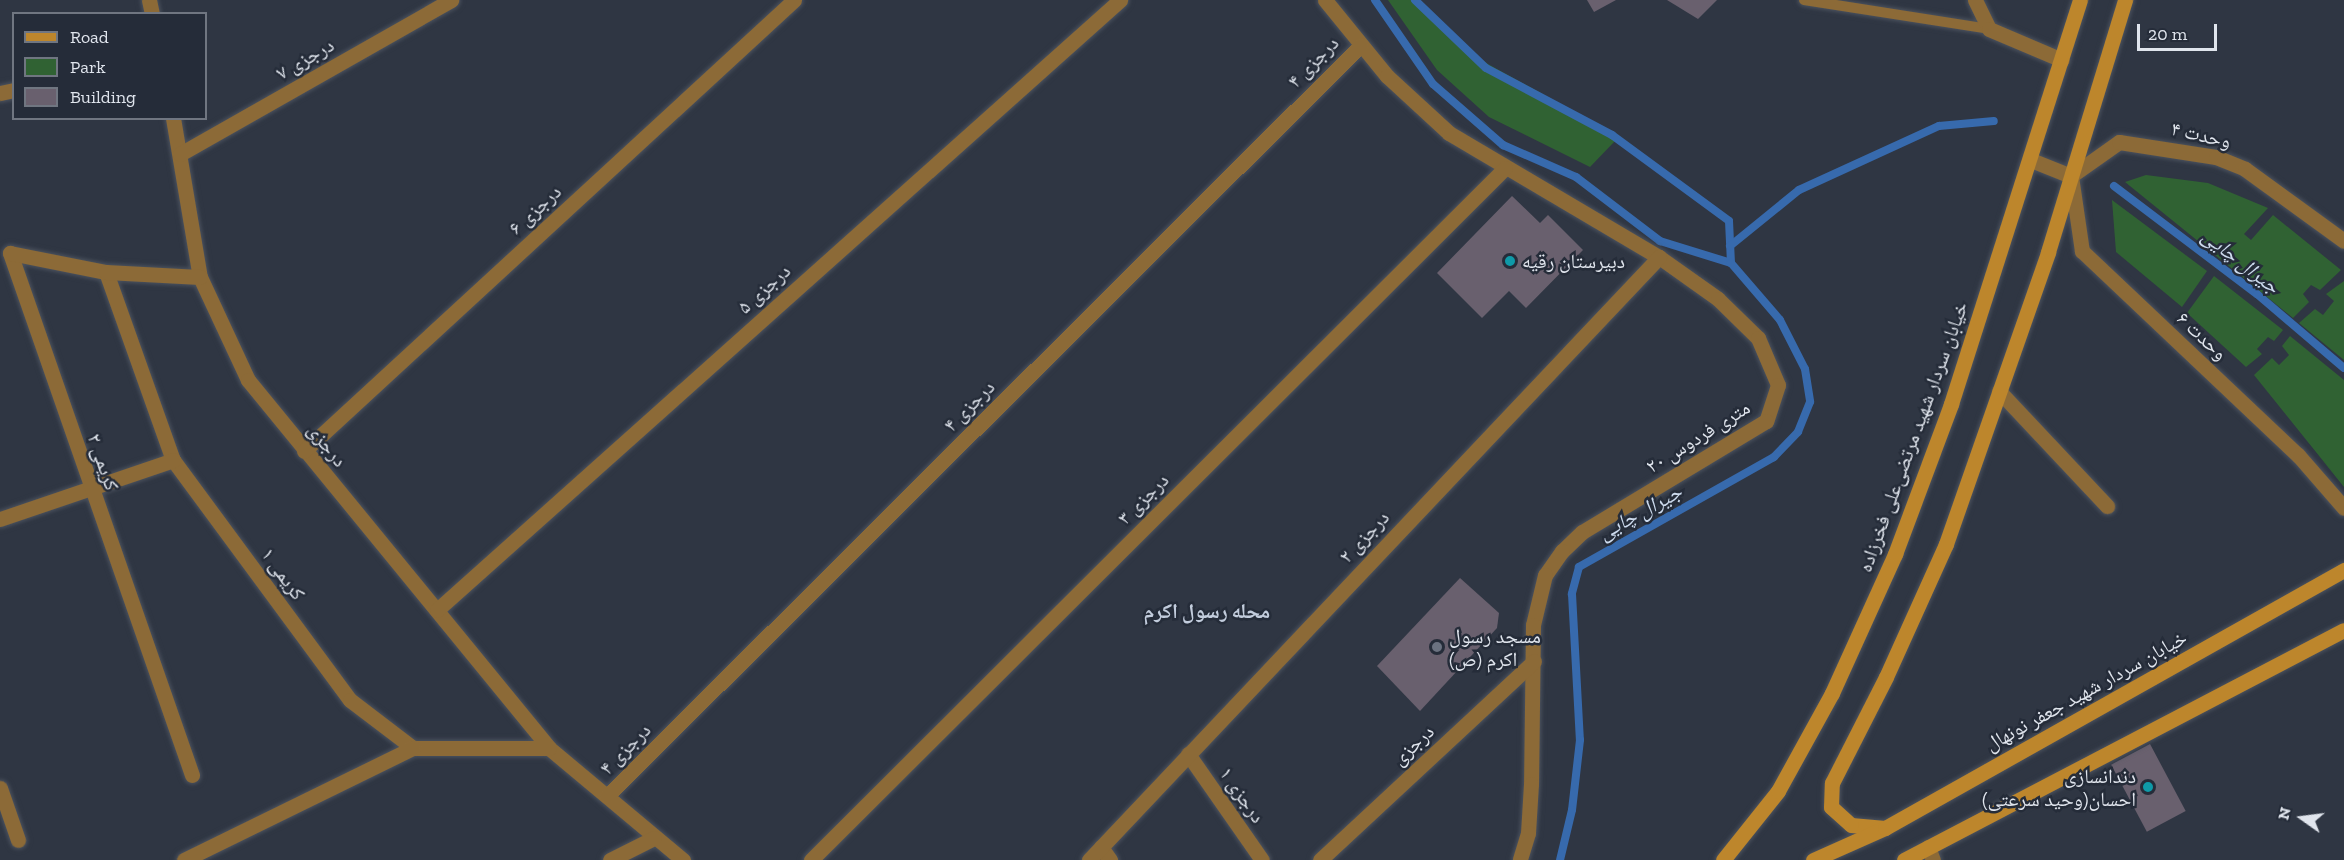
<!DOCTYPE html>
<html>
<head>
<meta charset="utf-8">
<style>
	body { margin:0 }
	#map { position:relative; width:2344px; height:860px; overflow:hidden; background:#2f3643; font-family:"Zilla Slab","Noto Naskh Arabic",serif }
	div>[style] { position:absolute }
	.green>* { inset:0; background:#306233 }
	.stream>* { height:8px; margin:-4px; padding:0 4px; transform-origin:4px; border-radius:4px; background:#376aad }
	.building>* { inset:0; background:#69606e; transform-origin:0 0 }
	.roads { filter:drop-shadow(0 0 2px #4b525e) drop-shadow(0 0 2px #4b525e) }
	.service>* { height:10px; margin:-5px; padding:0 5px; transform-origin:5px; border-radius:5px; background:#8c6a37 }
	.minor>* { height:15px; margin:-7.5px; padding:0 7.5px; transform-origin:7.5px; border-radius:7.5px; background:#8c6a37 }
	.secondary>* { height:15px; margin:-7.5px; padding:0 7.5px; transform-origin:7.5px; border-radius:7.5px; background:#bd862c }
	.dots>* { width:16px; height:16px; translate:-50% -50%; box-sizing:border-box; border:3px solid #252c39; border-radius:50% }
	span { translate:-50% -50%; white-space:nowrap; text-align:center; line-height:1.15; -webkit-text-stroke:5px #252c39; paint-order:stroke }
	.street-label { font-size:20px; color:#e0e5ed }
	.poi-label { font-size:20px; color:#e0e5ed }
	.left { translate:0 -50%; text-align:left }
	.right { translate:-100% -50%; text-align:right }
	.water-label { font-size:21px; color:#cddbee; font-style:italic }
	.neighbourhood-label { font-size:21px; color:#c2ccdc; font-weight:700 }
	.legend { position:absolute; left:12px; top:12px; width:195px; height:108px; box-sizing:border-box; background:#252c39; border:2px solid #707681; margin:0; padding:8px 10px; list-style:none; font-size:18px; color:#e0e5ed }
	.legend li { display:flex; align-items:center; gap:12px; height:30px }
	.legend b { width:30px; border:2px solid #707681 }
	.north { position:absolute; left:2272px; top:788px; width:60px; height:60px; -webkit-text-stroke:4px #252c39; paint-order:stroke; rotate:284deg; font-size:16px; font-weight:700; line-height:24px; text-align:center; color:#e0e5ed }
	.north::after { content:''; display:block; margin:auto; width:21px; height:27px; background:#e0e5ed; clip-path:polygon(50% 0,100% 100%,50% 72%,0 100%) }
	.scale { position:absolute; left:2137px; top:24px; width:80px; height:27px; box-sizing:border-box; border:3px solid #e0e5ed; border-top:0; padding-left:8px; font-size:18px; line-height:21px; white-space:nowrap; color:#e0e5ed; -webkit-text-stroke:4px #252c39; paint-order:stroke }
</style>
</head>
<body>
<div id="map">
	<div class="green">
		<div style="clip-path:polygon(1388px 0,1415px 0,1449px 38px,1488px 64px,1586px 118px,1615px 141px,1590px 167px,1489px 117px,1437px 70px)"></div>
		<div style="clip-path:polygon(2146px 175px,2208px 183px,2268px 208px,2244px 234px,2251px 240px,2273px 215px,2341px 270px,2320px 290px,2311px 285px,2303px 294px,2309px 302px,2293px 318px,2125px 182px)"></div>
		<div style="clip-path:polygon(2112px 200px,2207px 271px,2182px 307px,2116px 252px)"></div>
		<div style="clip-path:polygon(2214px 276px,2283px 330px,2274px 341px,2268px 337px,2257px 349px,2262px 354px,2246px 367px,2187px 313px)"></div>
		<div style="clip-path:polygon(2344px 281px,2344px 360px,2299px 323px,2315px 309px,2323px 315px,2334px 301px,2326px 294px)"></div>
		<div style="clip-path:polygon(2290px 336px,2344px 380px,2344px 487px,2254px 375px,2272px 358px,2279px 365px,2289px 355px,2282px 346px)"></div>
	</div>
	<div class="stream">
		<div style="left:1375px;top:0;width:102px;rotate:55.4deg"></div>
		<div style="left:1433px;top:84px;width:93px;rotate:41.1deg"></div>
		<div style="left:1503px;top:145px;width:80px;rotate:23.7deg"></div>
		<div style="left:1576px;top:177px;width:106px;rotate:37.3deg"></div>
		<div style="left:1660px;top:241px;width:74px;rotate:17.2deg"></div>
		<div style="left:1415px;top:0;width:98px;rotate:43.8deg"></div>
		<div style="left:1486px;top:68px;width:143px;rotate:28deg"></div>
		<div style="left:1612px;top:135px;width:145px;rotate:36.3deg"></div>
		<div style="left:1729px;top:221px;width:42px;rotate:87.3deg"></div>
		<div style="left:1731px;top:263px;width:75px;rotate:49.3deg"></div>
		<div style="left:1780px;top:320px;width:55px;rotate:63deg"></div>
		<div style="left:1805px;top:369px;width:33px;rotate:81deg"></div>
		<div style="left:1810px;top:402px;width:32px;rotate:112deg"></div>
		<div style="left:1798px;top:432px;width:35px;rotate:134deg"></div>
		<div style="left:1774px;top:457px;width:224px;rotate:150.6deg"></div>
		<div style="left:1579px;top:567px;width:28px;rotate:105deg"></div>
		<div style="left:1572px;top:594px;width:146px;rotate:86.9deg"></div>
		<div style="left:1580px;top:740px;width:70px;rotate:96.5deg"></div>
		<div style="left:1572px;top:810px;width:51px;rotate:103.5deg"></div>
		<div style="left:2114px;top:186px;width:179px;rotate:37.1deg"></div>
		<div style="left:2257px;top:294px;width:114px;rotate:40.4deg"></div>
		<div style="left:1730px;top:246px;width:89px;rotate:-39.1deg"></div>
		<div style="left:1799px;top:190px;width:154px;rotate:-24.6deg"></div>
		<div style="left:1939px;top:126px;width:55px;rotate:-5.2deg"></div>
	</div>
	<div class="building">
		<div style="clip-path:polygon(1587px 0,1616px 0,1594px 12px)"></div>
		<div style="clip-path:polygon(1667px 0,1717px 0,1698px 19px)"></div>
		<div style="clip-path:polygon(1512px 196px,1540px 223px,1548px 215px,1583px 250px,1526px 308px,1509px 291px,1482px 318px,1437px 273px)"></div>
		<div style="clip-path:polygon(1460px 578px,1499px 613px,1497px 628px,1420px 711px,1377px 666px)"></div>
		<div style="left:2150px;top:744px;width:76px;height:44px;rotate:62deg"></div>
	</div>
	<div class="roads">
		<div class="service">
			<div style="left:1804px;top:0;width:187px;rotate:8.9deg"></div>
		</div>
		<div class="minor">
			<div style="left:149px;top:0;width:14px;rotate:78deg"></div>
			<div style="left:1325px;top:0;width:98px;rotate:50.8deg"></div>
			<div style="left:1387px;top:76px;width:84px;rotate:42.6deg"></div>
			<div style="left:1449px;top:133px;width:244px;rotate:30.6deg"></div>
			<div style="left:1659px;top:257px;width:72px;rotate:35.4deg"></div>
			<div style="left:1718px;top:299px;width:56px;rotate:44.3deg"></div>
			<div style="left:1758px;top:338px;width:51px;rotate:66.9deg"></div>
			<div style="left:1778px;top:385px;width:38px;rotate:108deg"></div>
			<div style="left:1766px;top:421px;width:215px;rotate:148.9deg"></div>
			<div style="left:1582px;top:532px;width:28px;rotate:136deg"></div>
			<div style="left:1562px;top:551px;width:29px;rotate:125deg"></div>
			<div style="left:1545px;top:575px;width:51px;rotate:103.5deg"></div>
			<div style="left:1533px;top:625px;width:159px;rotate:90.7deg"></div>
			<div style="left:1531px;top:784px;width:49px;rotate:93.5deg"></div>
			<div style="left:1528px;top:833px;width:28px;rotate:107deg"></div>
			<div style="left:1975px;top:0;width:32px;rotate:64deg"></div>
			<div style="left:1989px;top:29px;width:79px;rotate:23deg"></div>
			<div style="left:0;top:93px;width:14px;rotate:-12deg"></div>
			<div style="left:173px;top:118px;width:161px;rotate:80.4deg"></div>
			<div style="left:200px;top:277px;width:114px;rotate:65deg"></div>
			<div style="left:248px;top:380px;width:475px;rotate:50.7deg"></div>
			<div style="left:549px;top:748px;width:175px;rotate:39.9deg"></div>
			<div style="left:180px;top:154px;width:312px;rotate:-29.6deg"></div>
			<div style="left:2031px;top:160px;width:43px;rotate:21.8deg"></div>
			<div style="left:2071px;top:176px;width:76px;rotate:81.7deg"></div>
			<div style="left:2082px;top:251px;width:297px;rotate:43.4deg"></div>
			<div style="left:2298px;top:455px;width:70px;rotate:49deg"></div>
			<div style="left:2071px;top:176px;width:59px;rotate:-35.3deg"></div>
			<div style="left:2119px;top:142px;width:98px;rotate:8.8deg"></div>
			<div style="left:2216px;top:157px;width:31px;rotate:22deg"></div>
			<div style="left:2245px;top:169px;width:122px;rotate:36deg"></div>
			<div style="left:106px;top:272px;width:200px;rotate:70.4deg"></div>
			<div style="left:173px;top:460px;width:298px;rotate:53.6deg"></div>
			<div style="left:350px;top:700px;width:79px;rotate:37.3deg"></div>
			<div style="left:413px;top:748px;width:136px"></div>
			<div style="left:1999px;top:391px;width:158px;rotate:46.8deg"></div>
			<div style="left:304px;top:451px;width:666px;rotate:-42.63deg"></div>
			<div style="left:0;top:519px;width:183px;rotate:-18.8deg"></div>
			<div style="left:437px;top:610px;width:916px;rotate:-41.77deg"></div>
			<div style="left:1188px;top:754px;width:129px;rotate:55.1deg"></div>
			<div style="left:192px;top:775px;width:553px;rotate:-109.22deg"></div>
			<div style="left:10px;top:253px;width:98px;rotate:11.2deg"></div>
			<div style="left:106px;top:272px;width:94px;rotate:3deg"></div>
			<div style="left:0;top:788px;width:55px;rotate:70.9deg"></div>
			<div style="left:607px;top:796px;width:1064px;rotate:-44.89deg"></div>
			<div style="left:1101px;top:847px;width:16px;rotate:55deg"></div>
			<div style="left:1928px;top:847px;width:14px;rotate:69deg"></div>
			<div style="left:184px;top:860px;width:255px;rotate:-26.1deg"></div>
			<div style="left:610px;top:860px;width:49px;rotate:-26.6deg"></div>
			<div style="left:811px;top:860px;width:980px;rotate:-44.92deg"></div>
			<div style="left:1089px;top:860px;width:830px;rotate:-46.61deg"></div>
			<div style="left:1320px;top:860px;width:292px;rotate:-42.9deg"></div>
		</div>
		<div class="secondary">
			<div style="left:1885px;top:828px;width:34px;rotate:-175deg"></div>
			<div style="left:1851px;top:825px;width:27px;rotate:-138deg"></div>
			<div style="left:1831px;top:807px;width:24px;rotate:-88deg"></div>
			<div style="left:1832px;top:783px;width:119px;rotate:-63deg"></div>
			<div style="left:1886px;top:677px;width:146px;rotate:-65.7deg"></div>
			<div style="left:1946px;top:544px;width:309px;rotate:-70.7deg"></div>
			<div style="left:2048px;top:252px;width:264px;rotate:-73deg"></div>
			<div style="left:1723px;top:860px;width:88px;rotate:-51.4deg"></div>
			<div style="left:1778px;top:791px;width:112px;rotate:-61.1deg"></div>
			<div style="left:1832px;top:693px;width:153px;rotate:-65.6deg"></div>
			<div style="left:1895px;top:554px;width:160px;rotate:-69.5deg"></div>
			<div style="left:1951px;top:404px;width:424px;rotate:-72.3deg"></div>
			<div style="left:1813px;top:860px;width:79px;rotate:-24deg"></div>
			<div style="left:1885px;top:828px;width:527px;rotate:-29.34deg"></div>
			<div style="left:1904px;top:860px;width:496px;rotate:-27.6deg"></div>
		</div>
	</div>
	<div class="dots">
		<div style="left:1510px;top:261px;background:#0f9aa8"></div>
		<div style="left:1437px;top:647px;background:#6b7280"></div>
		<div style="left:2148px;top:787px;background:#0f9aa8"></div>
	</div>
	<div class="street-label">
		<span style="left:305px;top:59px;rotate:-30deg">درجزی ۷</span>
		<span style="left:1313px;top:62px;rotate:-45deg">درجزی ۴</span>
		<span style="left:2201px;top:135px;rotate:13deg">وحدت ۴</span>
		<span style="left:535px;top:210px;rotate:-43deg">درجزی ۶</span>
		<span style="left:764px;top:289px;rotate:-42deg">درجزی ۵</span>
		<span style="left:2202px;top:336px;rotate:43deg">وحدت ۶</span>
		<span style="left:969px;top:406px;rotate:-45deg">درجزی ۴</span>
		<span style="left:1698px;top:437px;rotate:-32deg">۲۰ متری فردوس</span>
		<span style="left:1913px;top:437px;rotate:-70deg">خیابان سردار شهید مرتضی‌علی فخرزاده</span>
		<span style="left:327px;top:445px;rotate:51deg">درجزی</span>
		<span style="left:103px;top:462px;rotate:71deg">کریمی ۲</span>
		<span style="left:1143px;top:499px;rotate:-45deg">درجزی ۳</span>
		<span style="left:1364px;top:537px;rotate:-47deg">درجزی ۲</span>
		<span style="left:283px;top:574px;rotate:54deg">کریمی ۱</span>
		<span style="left:2086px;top:691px;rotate:-29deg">خیابان سردار شهید جعفر نونهال</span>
		<span style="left:1413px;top:745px;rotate:-43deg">درجزی</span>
		<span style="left:625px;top:749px;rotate:-45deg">درجزی ۴</span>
		<span style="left:1242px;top:795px;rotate:55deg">درجزی ۱</span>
	</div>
	<div class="poi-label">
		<span class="left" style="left:1522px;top:261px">دبیرستان رقیه</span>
		<span class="left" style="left:1449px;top:648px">مسجد رسول<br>اکرم (ص)</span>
		<span class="right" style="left:2136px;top:788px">دندانسازی<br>احسان(وحید سرعتی)</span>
	</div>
	<div class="water-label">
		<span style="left:2241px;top:261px;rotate:38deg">جیرال چایی</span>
		<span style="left:1640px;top:512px;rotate:-29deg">جیرال چایی</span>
	</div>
	<div class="neighbourhood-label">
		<span style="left:1207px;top:611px">محله رسول اکرم</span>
	</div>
	<ul class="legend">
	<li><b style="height:8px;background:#bd862c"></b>Road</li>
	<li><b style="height:16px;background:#306233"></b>Park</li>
	<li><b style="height:16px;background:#69606e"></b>Building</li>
	</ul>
	<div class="north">N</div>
	<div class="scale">20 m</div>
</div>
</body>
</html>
